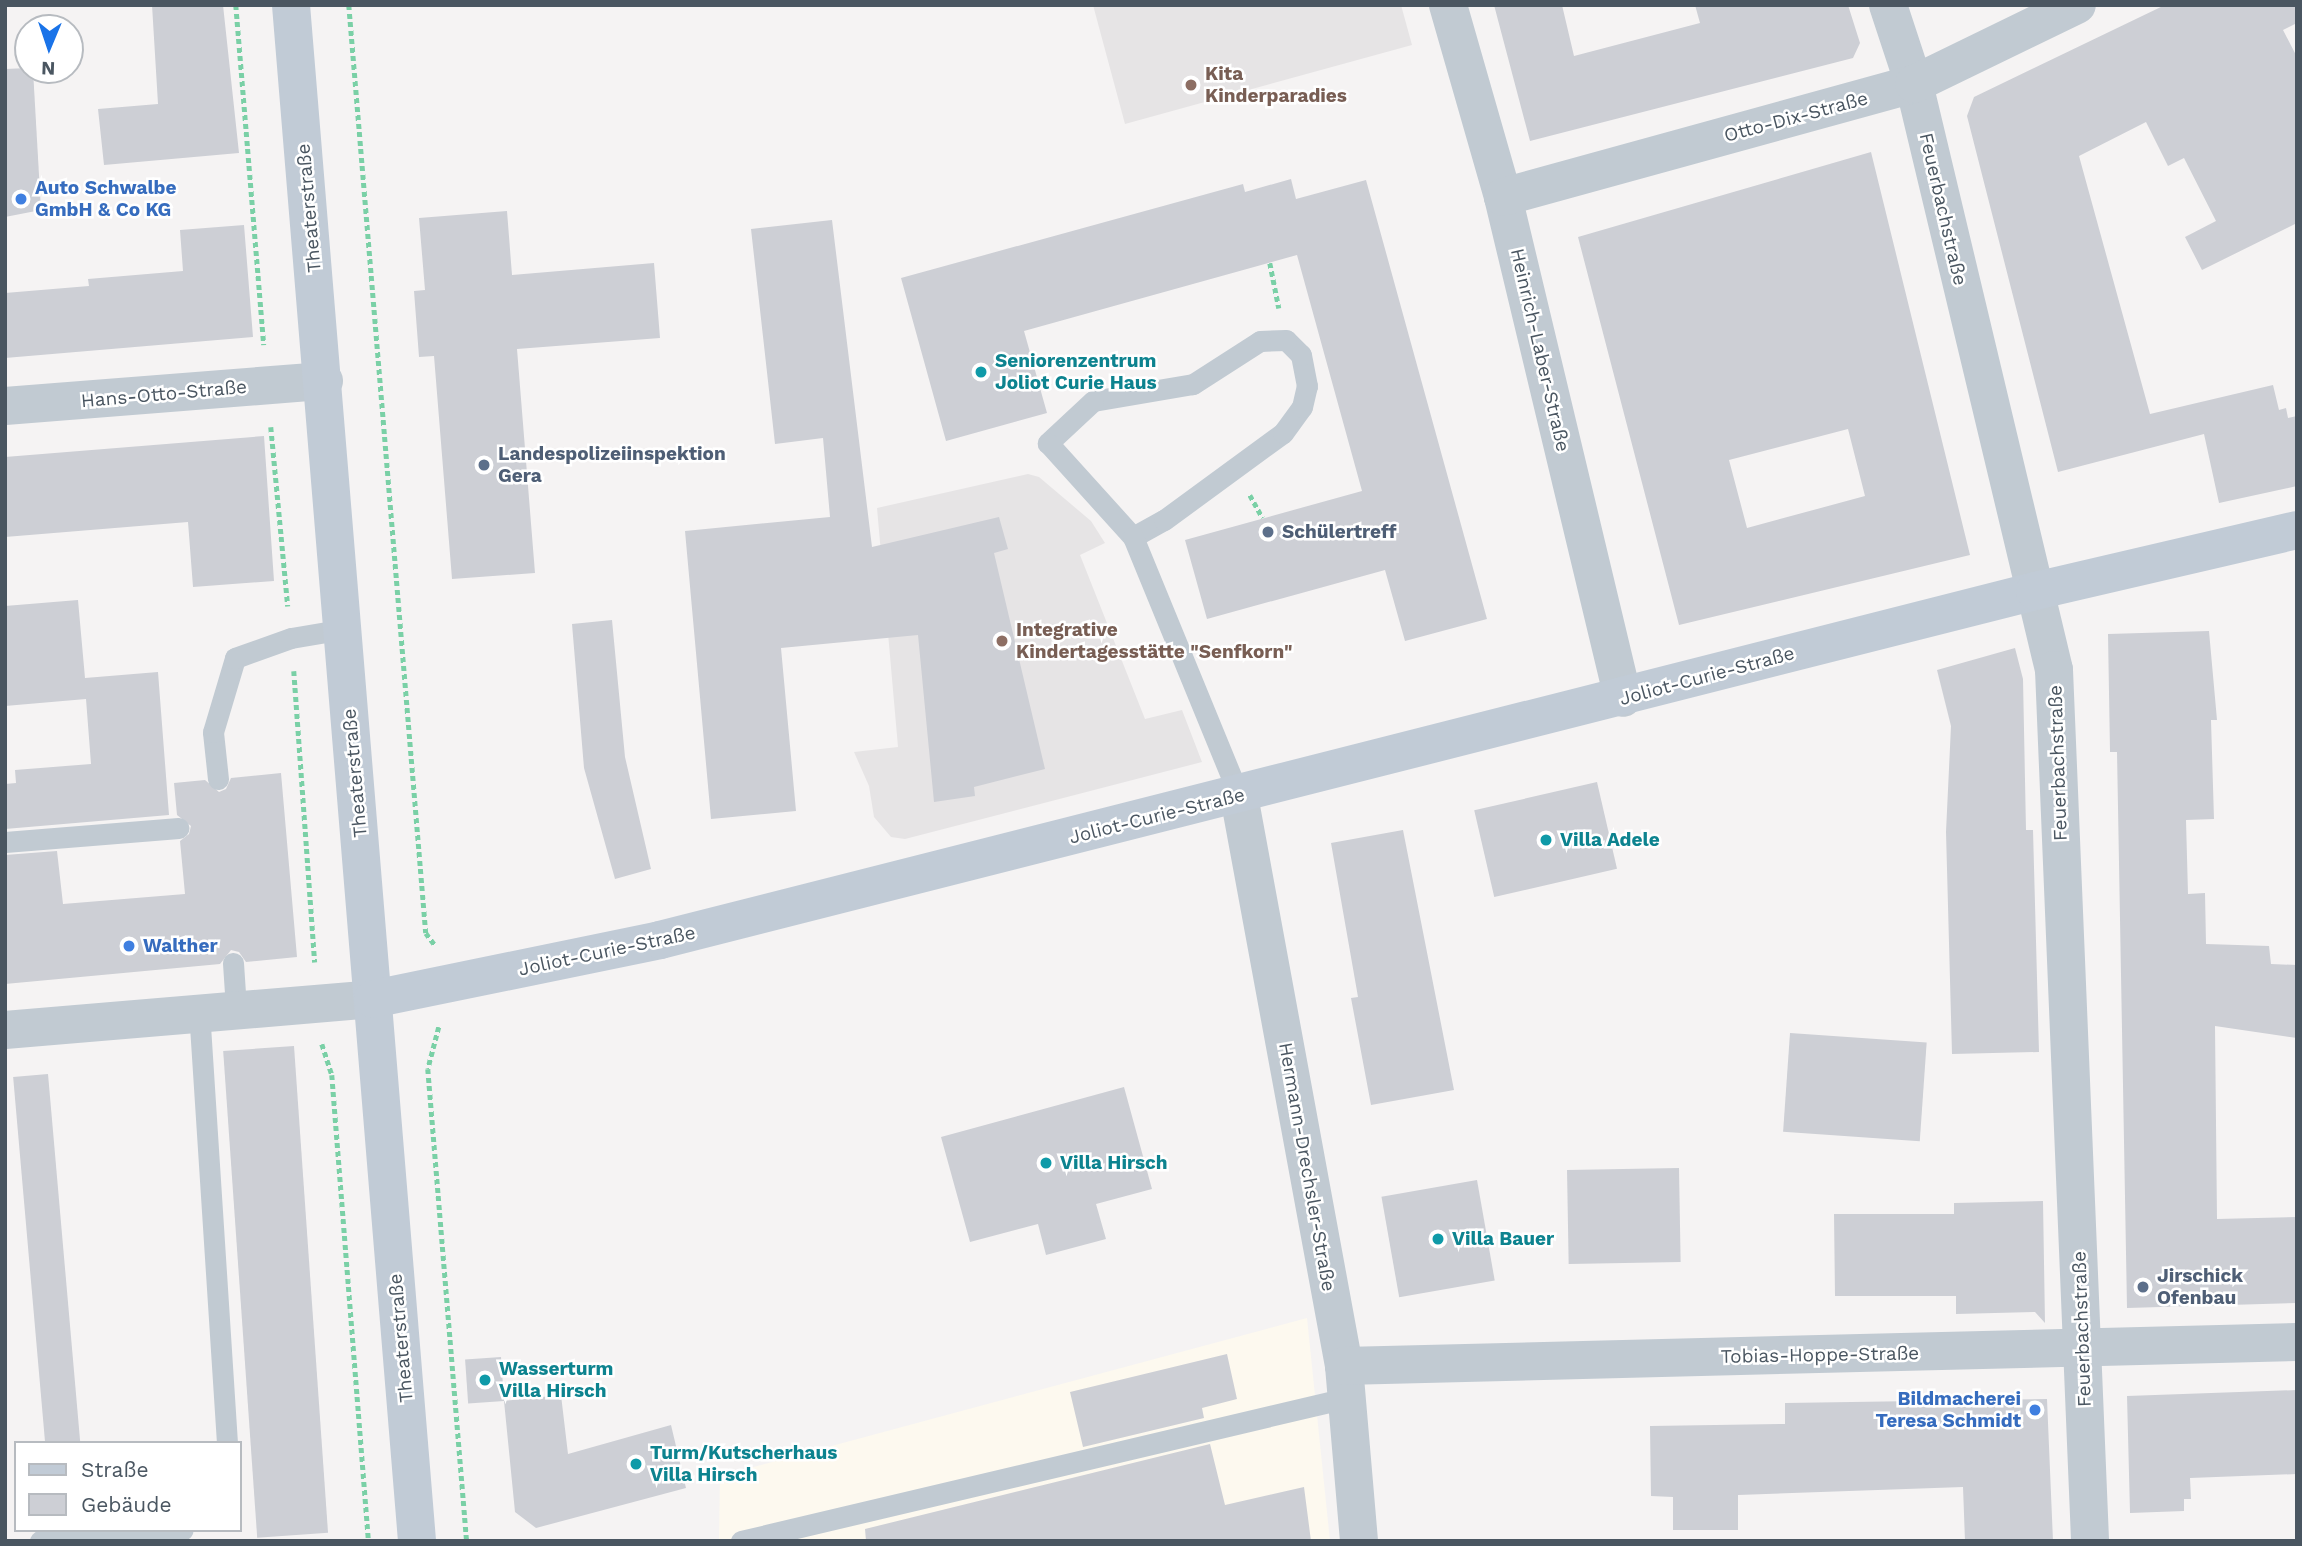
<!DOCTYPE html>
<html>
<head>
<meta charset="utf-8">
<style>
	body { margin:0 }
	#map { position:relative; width:2302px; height:1546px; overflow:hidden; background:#f5f3f3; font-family:"Work Sans",sans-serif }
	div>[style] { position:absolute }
	.commercial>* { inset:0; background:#fdf9ef }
	.education>* { inset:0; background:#e6e4e5 }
	.building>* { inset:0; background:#cdcfd5; transform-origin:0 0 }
	.path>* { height:4.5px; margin-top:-2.25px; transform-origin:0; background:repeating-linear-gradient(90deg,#7ad0a6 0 5px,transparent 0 8.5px) }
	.service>* { height:21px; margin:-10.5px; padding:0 10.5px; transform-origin:10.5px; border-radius:10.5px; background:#c1cad2 }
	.minor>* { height:38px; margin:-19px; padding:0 19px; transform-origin:19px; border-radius:19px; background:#c1cad2 }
	.secondary>* { height:38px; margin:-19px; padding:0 19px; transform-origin:19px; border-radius:19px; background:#c1cbd6 }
	.dots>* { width:19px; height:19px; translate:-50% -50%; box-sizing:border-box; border:4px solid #fff; border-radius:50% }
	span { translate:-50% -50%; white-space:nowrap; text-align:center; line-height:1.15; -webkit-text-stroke:5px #fff; paint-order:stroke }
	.education-label { font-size:19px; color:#785e54; font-weight:700 }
	.left { translate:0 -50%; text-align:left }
	.street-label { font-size:19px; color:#4a5661 }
	.shop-label { font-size:19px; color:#366cbe; font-weight:700 }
	.right { translate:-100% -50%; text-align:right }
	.culture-label { font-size:19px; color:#0d838f; font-weight:700 }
	.service-label { font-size:19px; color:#4e5e75; font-weight:700 }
	.frame { position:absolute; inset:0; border:7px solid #4a5661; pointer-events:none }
	.legend { position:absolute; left:14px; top:1441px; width:228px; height:91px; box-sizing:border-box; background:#fff; border:2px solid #b7bbc0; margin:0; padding:9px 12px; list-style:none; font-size:21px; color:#4a5661 }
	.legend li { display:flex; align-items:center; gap:14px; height:35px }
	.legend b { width:35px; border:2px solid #b7bbc0 }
	.north { position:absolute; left:14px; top:14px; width:70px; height:70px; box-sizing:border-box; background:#fff; border:2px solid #b7bbc0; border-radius:50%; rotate:182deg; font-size:19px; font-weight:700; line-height:28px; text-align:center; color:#4a5661 }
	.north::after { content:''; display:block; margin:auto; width:24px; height:32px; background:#1a73e8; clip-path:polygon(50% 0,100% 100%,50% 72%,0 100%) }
</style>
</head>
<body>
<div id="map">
	<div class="commercial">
		<div style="clip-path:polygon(1307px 1318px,1330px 1541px,719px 1541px,720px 1476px)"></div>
	</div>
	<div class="education">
		<div style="clip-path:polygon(1093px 5px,1401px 5px,1412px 45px,1125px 124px)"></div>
		<div style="clip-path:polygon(1028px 474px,1039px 477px,1091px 521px,1105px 543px,1080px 555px,1145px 719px,1182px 710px,1202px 762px,905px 839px,891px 837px,874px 817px,869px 786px,854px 752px,898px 747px,877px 508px)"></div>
	</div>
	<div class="building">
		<div style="clip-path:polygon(152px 5px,223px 5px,239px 153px,104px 165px,98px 109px,158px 104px)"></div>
		<div style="clip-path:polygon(1494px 5px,1562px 5px,1574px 56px,1700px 23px,1695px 5px,1848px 5px,1860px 43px,1853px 58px,1530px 141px)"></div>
		<div style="clip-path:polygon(2165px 5px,2297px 5px,2297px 23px,2283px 30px,2297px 57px,2297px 223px,2202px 270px,2185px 237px,2216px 221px,2184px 158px,2168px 166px,2146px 122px,2079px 156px,2150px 414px,2273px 385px,2279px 410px,2286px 408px,2288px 418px,2297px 416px,2297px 486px,2219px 503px,2204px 434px,2058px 472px,1967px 116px,1974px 97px)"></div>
		<div style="clip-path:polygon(28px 68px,33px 70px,41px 210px,5px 217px,5px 69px)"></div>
		<div style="clip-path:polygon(evenodd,1871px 152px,1970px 555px,1679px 625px,1578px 237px,1871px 152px,1848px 429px,1865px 496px,1747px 528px,1729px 460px,1848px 429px)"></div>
		<div style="clip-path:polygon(1291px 179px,1296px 199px,1366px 180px,1487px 619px,1405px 641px,1385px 570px,1207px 619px,1185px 540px,1362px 491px,1297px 255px,1024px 331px,1047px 413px,946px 441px,901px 278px,1243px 184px,1245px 192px)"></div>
		<div style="clip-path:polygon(507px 211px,512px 275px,654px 263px,660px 338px,517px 349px,535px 573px,452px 579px,434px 356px,419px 357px,414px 291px,425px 290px,419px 218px)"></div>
		<div style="clip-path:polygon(832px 220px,872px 547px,999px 517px,1008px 549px,994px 553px,1045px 769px,974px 787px,975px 796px,934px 802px,918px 635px,781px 648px,796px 811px,711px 819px,685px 531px,830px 517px,823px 438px,775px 444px,751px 229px)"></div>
		<div style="clip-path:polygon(244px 225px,253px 337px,5px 358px,5px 293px,89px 286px,88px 279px,183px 271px,180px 230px)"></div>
		<div style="clip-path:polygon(264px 436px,274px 581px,193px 587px,188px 522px,5px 537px,5px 457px)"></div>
		<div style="clip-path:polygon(78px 600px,85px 678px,158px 672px,169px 815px,5px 829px,5px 784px,16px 783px,15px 770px,91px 764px,86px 699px,5px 706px,5px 606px)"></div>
		<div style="clip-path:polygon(612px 620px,625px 757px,651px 869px,615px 879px,584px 768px,572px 624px)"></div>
		<div style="clip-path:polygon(2209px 631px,2217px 720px,2211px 720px,2214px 819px,2186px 820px,2188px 894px,2205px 893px,2206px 944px,2269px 946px,2271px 964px,2297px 965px,2297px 1038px,2215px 1026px,2217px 1219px,2297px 1217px,2297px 1303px,2127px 1308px,2117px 752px,2110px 752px,2108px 634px)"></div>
		<div style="clip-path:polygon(2015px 648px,2023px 679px,2026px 830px,2033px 830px,2039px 1052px,1952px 1054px,1946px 832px,1951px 726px,1937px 670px)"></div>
		<div style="clip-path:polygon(281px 773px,297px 957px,246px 962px,239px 952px,231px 950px,220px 964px,5px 984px,5px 855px,57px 851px,63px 904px,185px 894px,180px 841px,189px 834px,191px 826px,177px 815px,174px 783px,205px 780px,219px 792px,226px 789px,231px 778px)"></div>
		<div style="left:1597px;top:782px;width:89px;height:126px;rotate:77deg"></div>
		<div style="clip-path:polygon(1403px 830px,1454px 1090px,1371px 1105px,1351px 998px,1358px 997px,1331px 843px)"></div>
		<div style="left:1790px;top:1033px;width:137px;height:99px;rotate:4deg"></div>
		<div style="left:294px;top:1046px;width:488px;height:71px;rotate:86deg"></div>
		<div style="left:48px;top:1074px;width:370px;height:35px;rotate:85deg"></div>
		<div style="clip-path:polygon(1124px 1087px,1152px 1189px,1096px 1204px,1106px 1239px,1046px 1255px,1038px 1224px,970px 1242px,941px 1137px)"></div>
		<div style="left:1679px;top:1168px;width:94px;height:112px;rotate:89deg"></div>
		<div style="left:1477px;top:1180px;width:102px;height:97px;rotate:80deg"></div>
		<div style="clip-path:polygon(2043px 1201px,2045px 1323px,2035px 1312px,1956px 1314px,1956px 1296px,1835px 1296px,1834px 1214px,1954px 1214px,1954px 1203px)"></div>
		<div style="clip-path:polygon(1227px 1354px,1237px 1399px,1202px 1408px,1204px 1418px,1083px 1447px,1070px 1392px)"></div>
		<div style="left:501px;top:1357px;width:44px;height:36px;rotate:86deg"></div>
		<div style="clip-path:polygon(2297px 1390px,2297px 1474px,2190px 1478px,2191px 1499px,2184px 1499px,2184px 1511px,2130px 1513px,2127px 1396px)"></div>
		<div style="clip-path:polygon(561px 1395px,568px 1454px,671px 1425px,686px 1488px,536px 1528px,515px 1512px,504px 1401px)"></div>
		<div style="clip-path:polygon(2047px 1399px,2053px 1541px,1965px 1541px,1963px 1487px,1738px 1495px,1738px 1530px,1673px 1530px,1673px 1497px,1651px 1496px,1650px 1426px,1785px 1424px,1785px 1403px)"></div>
		<div style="clip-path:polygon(1210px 1444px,1225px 1505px,1304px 1487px,1311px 1541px,866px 1541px,865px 1529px)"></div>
	</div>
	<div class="path">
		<div style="left:236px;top:5px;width:341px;rotate:85.3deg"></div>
		<div style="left:349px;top:5px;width:931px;rotate:85.26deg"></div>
		<div style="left:426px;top:933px;width:15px;rotate:53deg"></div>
		<div style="left:1270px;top:263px;width:46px;rotate:78.7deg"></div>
		<div style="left:271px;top:427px;width:180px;rotate:84.6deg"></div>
		<div style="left:1250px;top:495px;width:26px;rotate:61deg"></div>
		<div style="left:294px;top:671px;width:292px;rotate:85.9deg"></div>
		<div style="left:439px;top:1027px;width:43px;rotate:104.7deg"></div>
		<div style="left:428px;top:1069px;width:474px;rotate:85.3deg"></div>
		<div style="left:322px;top:1044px;width:33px;rotate:72deg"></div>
		<div style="left:332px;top:1075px;width:467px;rotate:85.5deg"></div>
	</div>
	<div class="service">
		<div style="left:1133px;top:537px;width:35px;rotate:-29deg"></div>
		<div style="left:1164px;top:520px;width:147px;rotate:-36.2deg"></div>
		<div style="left:1283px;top:433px;width:32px;rotate:-54deg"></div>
		<div style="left:1302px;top:407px;width:22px;rotate:-77deg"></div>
		<div style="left:1307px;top:386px;width:32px;rotate:-101deg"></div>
		<div style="left:1301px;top:355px;width:21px;rotate:-135deg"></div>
		<div style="left:1286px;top:340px;width:26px;rotate:178deg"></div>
		<div style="left:1260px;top:341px;width:80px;rotate:147.3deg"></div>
		<div style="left:1193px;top:384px;width:101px;rotate:170.4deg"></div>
		<div style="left:1093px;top:401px;width:62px;rotate:137deg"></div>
		<div style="left:1048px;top:443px;width:127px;rotate:47.9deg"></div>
		<div style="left:1133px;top:537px;width:280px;rotate:67.7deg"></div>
		<div style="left:218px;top:779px;width:47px;rotate:-96.1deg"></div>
		<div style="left:213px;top:732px;width:77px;rotate:-73.4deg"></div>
		<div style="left:235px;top:658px;width:59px;rotate:-19.7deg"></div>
		<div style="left:291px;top:638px;width:54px;rotate:-9.6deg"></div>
		<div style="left:5px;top:842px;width:174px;rotate:-4.6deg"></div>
		<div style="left:233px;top:963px;width:45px;rotate:86.2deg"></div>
		<div style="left:199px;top:1010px;width:434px;rotate:86.3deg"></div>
		<div style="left:40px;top:1541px;width:143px;rotate:-4.4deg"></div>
		<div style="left:741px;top:1541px;width:622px;rotate:-13.3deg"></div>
	</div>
	<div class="minor">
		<div style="left:1448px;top:5px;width:200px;rotate:74deg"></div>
		<div style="left:1503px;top:197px;width:515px;rotate:76.53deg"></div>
		<div style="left:1888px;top:5px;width:83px;rotate:71.8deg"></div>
		<div style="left:1914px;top:84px;width:602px;rotate:76.56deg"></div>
		<div style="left:2054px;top:670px;width:872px;rotate:87.63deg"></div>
		<div style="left:1503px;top:197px;width:426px;rotate:-15.4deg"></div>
		<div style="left:1914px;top:84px;width:181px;rotate:-25.9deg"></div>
		<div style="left:5px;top:406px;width:320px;rotate:-4.5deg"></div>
		<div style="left:1239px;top:796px;width:580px;rotate:79.56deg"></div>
		<div style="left:1344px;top:1366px;width:176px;rotate:85.1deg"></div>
		<div style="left:5px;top:1030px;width:369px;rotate:-4.8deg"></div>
		<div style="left:1344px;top:1366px;width:953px;rotate:-1.44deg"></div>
	</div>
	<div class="secondary">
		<div style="left:291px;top:5px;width:1541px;rotate:85.31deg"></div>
		<div style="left:373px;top:999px;width:293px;rotate:-11.6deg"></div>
		<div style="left:660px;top:940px;width:1419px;rotate:-14.24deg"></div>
		<div style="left:2035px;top:591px;width:269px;rotate:-13.1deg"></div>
	</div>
	<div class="dots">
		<div style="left:1191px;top:85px;background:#8d6e63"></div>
		<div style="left:21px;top:199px;background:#3f7fe0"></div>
		<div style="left:981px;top:372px;background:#0f9aa8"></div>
		<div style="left:484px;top:465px;background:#5c6f8a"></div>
		<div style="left:1268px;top:532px;background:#5c6f8a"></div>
		<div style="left:1002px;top:641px;background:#8d6e63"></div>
		<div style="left:1546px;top:840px;background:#0f9aa8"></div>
		<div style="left:129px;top:946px;background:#3f7fe0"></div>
		<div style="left:1046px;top:1163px;background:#0f9aa8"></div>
		<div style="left:1438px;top:1239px;background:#0f9aa8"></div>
		<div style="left:2143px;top:1287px;background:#5c6f8a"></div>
		<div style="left:485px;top:1380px;background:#0f9aa8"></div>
		<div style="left:2035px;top:1410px;background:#3f7fe0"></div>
		<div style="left:636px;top:1464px;background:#0f9aa8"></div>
	</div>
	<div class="education-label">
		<span class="left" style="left:1205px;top:85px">Kita<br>Kinderparadies</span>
		<span class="left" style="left:1016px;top:641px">Integrative<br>Kindertagesstätte "Senfkorn"</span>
	</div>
	<div class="street-label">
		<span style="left:1796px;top:117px;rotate:-15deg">Otto-Dix-Straße</span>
		<span style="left:309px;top:208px;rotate:-95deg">Theaterstraße</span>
		<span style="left:1943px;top:209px;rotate:77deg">Feuerbachstraße</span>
		<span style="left:1540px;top:350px;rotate:77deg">Heinrich-Laber-Straße</span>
		<span style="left:164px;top:394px;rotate:-5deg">Hans-Otto-Straße</span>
		<span style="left:1707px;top:676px;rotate:-15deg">Joliot-Curie-Straße</span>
		<span style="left:2058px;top:763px;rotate:-92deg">Feuerbachstraße</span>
		<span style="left:355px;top:773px;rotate:-95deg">Theaterstraße</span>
		<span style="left:1157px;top:816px;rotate:-14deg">Joliot-Curie-Straße</span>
		<span style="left:607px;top:951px;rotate:-12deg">Joliot-Curie-Straße</span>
		<span style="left:1307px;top:1167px;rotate:80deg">Hermann-Drechsler-Straße</span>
		<span style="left:2082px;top:1329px;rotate:-92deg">Feuerbachstraße</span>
		<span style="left:401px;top:1338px;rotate:-95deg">Theaterstraße</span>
		<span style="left:1820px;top:1355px;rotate:-1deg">Tobias-Hoppe-Straße</span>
	</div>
	<div class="shop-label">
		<span class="left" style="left:35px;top:199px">Auto Schwalbe<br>GmbH &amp; Co KG</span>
		<span class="left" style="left:143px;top:946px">Walther</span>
		<span class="right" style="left:2021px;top:1410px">Bildmacherei<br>Teresa Schmidt</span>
	</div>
	<div class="culture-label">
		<span class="left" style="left:995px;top:372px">Seniorenzentrum<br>Joliot Curie Haus</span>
		<span class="left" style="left:1560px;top:840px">Villa Adele</span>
		<span class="left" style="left:1060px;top:1163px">Villa Hirsch</span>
		<span class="left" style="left:1452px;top:1239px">Villa Bauer</span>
		<span class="left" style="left:499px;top:1380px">Wasserturm<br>Villa Hirsch</span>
		<span class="left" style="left:650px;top:1464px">Turm/Kutscherhaus<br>Villa Hirsch</span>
	</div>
	<div class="service-label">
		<span class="left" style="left:498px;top:465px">Landespolizeiinspektion<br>Gera</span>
		<span class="left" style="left:1282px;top:532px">Schülertreff</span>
		<span class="left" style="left:2157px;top:1287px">Jirschick<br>Ofenbau</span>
	</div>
	<div class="frame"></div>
	<ul class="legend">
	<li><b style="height:9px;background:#c1cbd6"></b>Straße</li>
	<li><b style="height:19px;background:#cdcfd5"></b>Gebäude</li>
	</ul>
	<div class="north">N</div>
</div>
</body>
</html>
